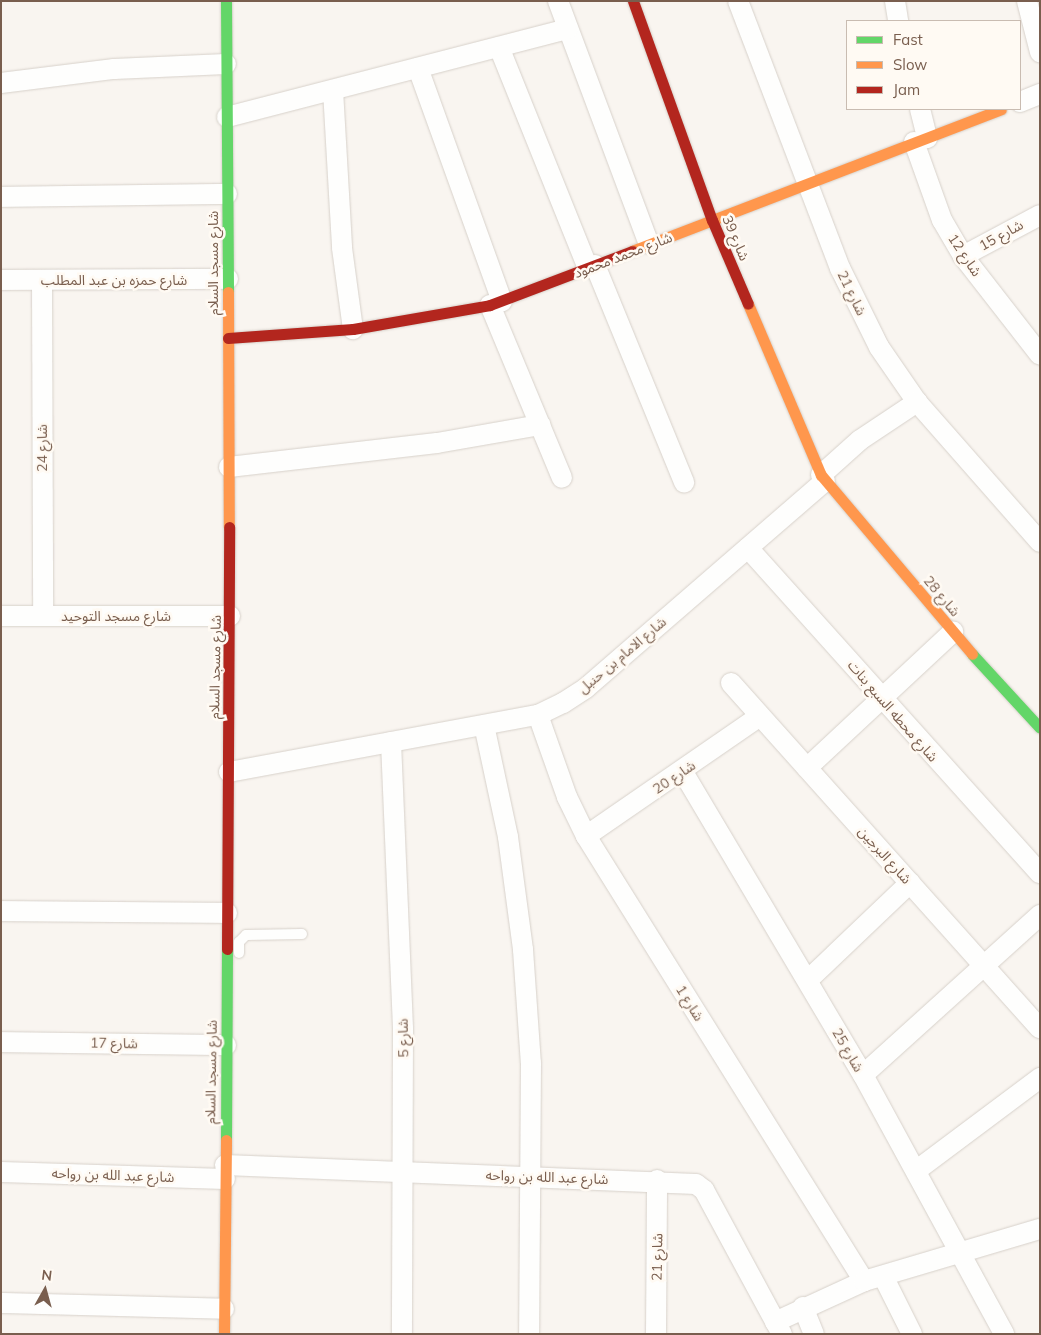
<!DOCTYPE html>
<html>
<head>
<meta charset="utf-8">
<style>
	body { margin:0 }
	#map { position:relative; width:1041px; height:1335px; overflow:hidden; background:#f9f5f0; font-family:Mulish,"Noto Sans Arabic",sans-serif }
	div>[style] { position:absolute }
	.roads { filter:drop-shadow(0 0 1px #d7d1ca) drop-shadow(0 0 1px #d7d1ca) }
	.lane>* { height:10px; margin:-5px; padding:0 5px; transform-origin:5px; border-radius:5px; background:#fefefd }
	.street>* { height:20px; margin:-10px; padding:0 10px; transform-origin:10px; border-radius:10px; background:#fefefd }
	.fast>* { height:11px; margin:-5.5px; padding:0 5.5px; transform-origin:5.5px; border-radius:5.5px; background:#63d668 }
	.slow>* { height:11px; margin:-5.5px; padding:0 5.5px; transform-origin:5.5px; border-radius:5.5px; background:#ff974d }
	.jam>* { height:11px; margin:-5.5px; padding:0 5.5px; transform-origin:5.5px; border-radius:5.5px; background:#b3261e }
	span { translate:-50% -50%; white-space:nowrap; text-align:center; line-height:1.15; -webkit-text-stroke:5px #fffaf3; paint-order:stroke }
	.street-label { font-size:14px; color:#795e4e }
	.frame { position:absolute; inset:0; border:2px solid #795e4e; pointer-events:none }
	.legend { position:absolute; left:846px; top:20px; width:175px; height:90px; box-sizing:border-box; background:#fffaf3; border:1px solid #c9bcb1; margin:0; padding:6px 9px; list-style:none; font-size:15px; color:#795e4e }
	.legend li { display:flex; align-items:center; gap:10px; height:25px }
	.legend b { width:25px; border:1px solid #c9bcb1 }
	.north { position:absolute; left:20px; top:1265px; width:50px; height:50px; -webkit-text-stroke:4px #fffaf3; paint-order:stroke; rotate:7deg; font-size:14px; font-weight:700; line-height:20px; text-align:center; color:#795e4e }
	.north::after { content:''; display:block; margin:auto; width:18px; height:22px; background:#795e4e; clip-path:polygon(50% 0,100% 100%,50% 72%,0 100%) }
</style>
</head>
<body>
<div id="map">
	<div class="roads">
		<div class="lane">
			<div style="left:239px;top:953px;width:11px;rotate:-90deg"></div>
			<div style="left:239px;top:942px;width:10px;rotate:-45deg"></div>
			<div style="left:246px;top:935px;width:56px;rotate:-1deg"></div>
		</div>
		<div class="street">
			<div style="left:558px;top:1px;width:259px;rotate:69.5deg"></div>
			<div style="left:738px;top:1px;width:286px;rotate:69.1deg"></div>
			<div style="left:840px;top:268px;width:88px;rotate:63.7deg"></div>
			<div style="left:879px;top:347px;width:67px;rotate:55.4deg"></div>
			<div style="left:917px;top:402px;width:186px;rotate:48.7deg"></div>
			<div style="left:895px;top:1px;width:20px;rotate:81deg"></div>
			<div style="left:1027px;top:1px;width:53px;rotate:75.7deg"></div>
			<div style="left:499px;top:47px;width:238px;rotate:68.1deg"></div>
			<div style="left:418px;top:68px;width:248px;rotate:70.2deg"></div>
			<div style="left:1px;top:83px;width:114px;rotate:-7.1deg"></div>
			<div style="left:114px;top:69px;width:112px;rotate:-2.6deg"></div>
			<div style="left:333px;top:90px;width:158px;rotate:86.7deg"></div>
			<div style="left:342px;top:248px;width:82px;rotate:82.3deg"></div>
			<div style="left:1020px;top:102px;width:22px;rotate:-22deg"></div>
			<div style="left:920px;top:109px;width:30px;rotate:76deg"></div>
			<div style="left:227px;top:117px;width:352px;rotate:-14.5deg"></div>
			<div style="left:914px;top:142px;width:83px;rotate:70.3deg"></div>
			<div style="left:942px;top:220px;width:42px;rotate:59.7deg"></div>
			<div style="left:963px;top:256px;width:125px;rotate:52.1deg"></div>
			<div style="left:1px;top:197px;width:226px;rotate:-0.8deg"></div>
			<div style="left:963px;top:256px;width:87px;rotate:-28deg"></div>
			<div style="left:595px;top:265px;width:235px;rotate:67.7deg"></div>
			<div style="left:1px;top:280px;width:227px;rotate:-0.3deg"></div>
			<div style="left:42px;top:281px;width:335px;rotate:89.8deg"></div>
			<div style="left:490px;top:305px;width:187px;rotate:67.4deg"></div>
			<div style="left:229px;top:467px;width:209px;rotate:-6.6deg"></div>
			<div style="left:437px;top:443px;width:105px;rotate:-9.9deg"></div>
			<div style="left:821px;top:475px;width:52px;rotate:-41.9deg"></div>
			<div style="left:860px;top:440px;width:69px;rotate:-33.7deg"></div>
			<div style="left:748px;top:548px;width:437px;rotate:48.1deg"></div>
			<div style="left:1px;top:616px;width:229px"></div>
			<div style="left:731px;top:683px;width:463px;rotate:48.2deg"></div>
			<div style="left:538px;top:715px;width:87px;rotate:70.5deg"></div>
			<div style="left:567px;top:797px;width:43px;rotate:64deg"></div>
			<div style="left:586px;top:836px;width:525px;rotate:58.01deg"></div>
			<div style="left:484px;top:725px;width:115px;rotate:77.9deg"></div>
			<div style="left:508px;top:837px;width:114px;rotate:82.4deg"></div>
			<div style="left:523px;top:950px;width:113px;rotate:86deg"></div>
			<div style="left:531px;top:1063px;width:271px;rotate:90.4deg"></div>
			<div style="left:391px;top:742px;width:287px;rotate:87.6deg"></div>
			<div style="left:403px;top:1029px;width:305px;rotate:90.2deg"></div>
			<div style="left:807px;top:768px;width:200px;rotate:-43deg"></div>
			<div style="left:229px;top:772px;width:314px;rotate:-10.5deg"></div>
			<div style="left:538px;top:715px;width:28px;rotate:-26deg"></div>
			<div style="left:563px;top:703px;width:27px;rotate:-33deg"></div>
			<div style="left:586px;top:688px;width:316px;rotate:-40.9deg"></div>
			<div style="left:683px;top:772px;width:352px;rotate:59.3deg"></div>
			<div style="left:863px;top:1075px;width:295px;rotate:61.4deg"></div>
			<div style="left:586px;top:836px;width:211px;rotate:-34.6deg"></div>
			<div style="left:1px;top:911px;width:226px;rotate:0.5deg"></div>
			<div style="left:808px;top:980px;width:141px;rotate:-43.6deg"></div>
			<div style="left:1px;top:1042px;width:225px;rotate:0.8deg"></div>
			<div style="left:863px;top:1075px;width:239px;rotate:-42.1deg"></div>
			<div style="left:225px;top:1165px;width:471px;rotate:2.3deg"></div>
			<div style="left:696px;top:1184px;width:10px;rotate:37deg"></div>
			<div style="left:704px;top:1190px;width:164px;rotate:61.6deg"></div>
			<div style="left:917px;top:1170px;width:154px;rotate:-36.8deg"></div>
			<div style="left:1px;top:1172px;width:224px;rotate:1.8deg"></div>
			<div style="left:883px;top:1276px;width:65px;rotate:63.4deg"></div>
			<div style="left:1px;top:1303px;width:223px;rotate:1.5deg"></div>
			<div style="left:803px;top:1307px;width:29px;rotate:68deg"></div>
			<div style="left:775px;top:1322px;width:98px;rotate:-24.7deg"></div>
			<div style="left:864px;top:1281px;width:184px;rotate:-16.5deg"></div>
			<div style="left:656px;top:1334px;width:154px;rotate:-89.6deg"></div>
		</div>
		<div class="fast">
			<div style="left:226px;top:1px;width:291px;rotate:89.6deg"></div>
			<div style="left:972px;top:654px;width:100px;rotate:47.4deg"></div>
			<div style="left:226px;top:1140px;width:191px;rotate:-89.7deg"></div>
		</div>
		<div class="slow">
			<div style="left:632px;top:251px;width:395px;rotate:-21deg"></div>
			<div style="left:228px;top:292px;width:235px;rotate:89.8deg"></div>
			<div style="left:748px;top:304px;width:186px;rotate:66.9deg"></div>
			<div style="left:821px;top:475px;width:234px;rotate:49.8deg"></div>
			<div style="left:224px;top:1334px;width:194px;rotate:-89.4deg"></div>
		</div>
		<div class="jam">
			<div style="left:633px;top:1px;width:233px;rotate:70.2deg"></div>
			<div style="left:712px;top:220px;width:91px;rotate:66.8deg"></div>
			<div style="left:228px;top:338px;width:125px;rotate:-4.1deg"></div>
			<div style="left:353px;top:329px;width:139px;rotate:-9.9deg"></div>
			<div style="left:490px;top:305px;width:152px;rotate:-20.8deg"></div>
			<div style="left:227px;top:949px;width:422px;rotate:-89.7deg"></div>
		</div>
	</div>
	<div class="street-label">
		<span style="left:1001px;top:235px;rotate:-29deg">شارع 15</span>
		<span style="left:736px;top:238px;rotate:67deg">شارع 39</span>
		<span style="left:623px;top:255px;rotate:-21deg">شارع محمد محمود</span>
		<span style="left:965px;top:255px;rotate:56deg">شارع 12</span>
		<span style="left:213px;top:263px;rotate:-90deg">شارع مسجد السلام</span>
		<span style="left:114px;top:280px">شارع حمزه بن عبد المطلب</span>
		<span style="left:852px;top:293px;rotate:64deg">شارع 21</span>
		<span style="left:42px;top:448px;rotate:-90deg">شارع 24</span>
		<span style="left:942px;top:596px;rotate:50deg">شارع 28</span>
		<span style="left:116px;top:616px">شارع مسجد التوحيد</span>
		<span style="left:622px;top:655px;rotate:-40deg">شارع الامام بن حنبل</span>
		<span style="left:215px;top:667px;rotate:-89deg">شارع مسجد السلام</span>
		<span style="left:893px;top:711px;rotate:49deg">شارع محطه السبع بنات</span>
		<span style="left:674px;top:777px;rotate:-34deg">شارع 20</span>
		<span style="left:885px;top:855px;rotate:48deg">شارع البرجين</span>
		<span style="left:690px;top:1003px;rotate:58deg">شارع 1</span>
		<span style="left:403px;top:1038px;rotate:-91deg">شارع 5</span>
		<span style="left:114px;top:1043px;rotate:1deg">شارع 17</span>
		<span style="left:848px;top:1050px;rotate:60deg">شارع 25</span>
		<span style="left:211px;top:1072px;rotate:-89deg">شارع مسجد السلام</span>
		<span style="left:113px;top:1175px;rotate:2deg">شارع عبد الله بن رواحه</span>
		<span style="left:547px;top:1177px;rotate:2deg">شارع عبد الله بن رواحه</span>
		<span style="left:657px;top:1257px;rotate:-89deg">شارع 21</span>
	</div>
	<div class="frame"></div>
	<ul class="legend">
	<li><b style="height:6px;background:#63d668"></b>Fast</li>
	<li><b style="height:6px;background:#ff974d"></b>Slow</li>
	<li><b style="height:6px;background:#b3261e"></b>Jam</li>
	</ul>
	<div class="north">N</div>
</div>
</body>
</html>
